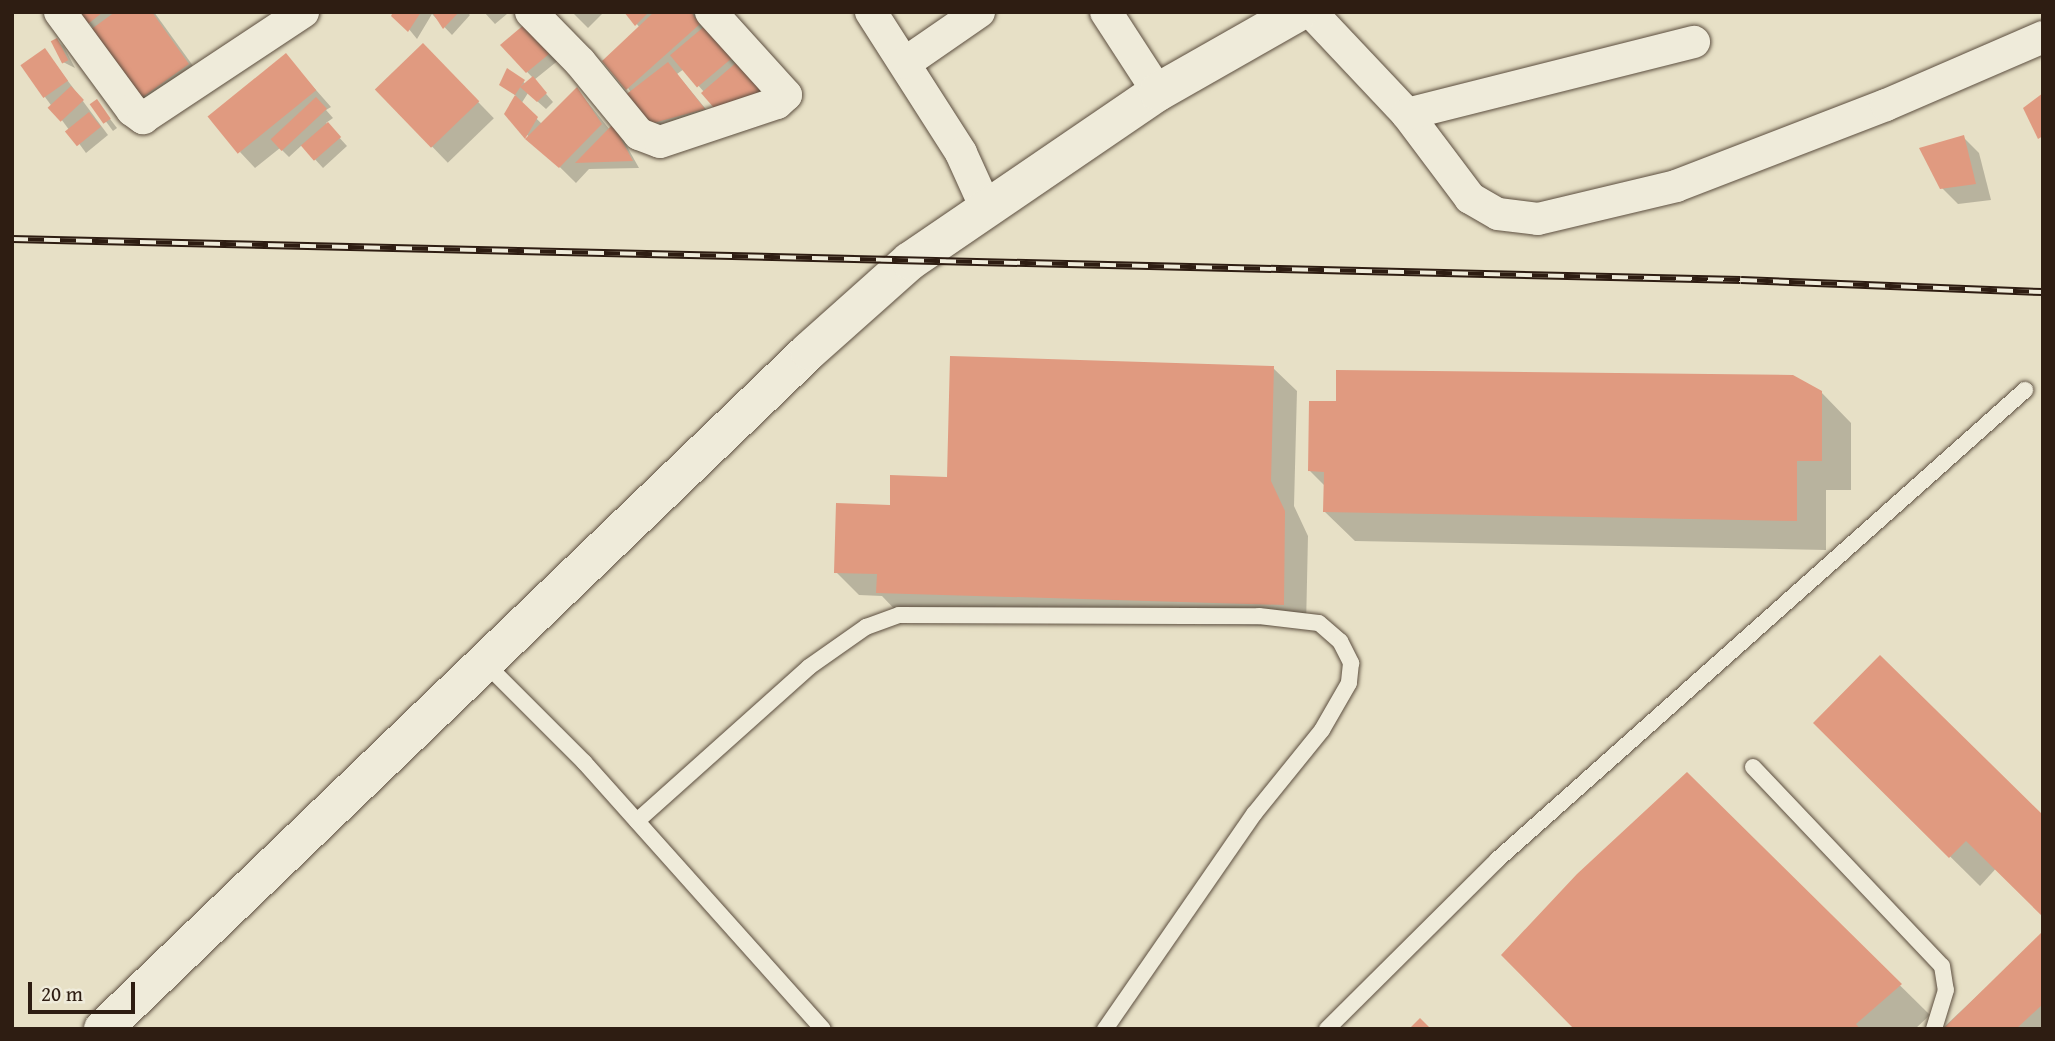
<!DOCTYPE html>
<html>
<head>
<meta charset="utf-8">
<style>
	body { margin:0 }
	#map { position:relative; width:2055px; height:1041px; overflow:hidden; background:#e7e0c6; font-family:"Gentium Book Plus",serif }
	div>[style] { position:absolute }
	.shadow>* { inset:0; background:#0003; transform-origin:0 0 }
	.building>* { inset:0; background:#e09a80; transform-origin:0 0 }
	.roads { filter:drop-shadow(0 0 2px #5c4e3f) drop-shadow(0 0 2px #5c4e3f) }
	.lane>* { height:16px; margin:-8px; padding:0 8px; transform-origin:8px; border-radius:8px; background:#efebda }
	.street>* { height:32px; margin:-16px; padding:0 16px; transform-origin:16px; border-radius:16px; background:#efebda }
	.secondary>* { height:38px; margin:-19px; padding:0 19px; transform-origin:19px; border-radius:19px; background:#efebda }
	.rail>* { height:8px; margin-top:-4px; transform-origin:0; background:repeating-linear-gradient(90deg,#efebda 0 16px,#2e1d12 0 32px); box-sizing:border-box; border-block:2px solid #2e1d12 }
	span { translate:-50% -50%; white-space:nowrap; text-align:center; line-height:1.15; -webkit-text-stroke:5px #efebda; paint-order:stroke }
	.frame { position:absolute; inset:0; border:14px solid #2e1d12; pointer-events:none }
	.scale { position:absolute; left:28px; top:982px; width:107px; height:32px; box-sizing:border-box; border:4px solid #2e1d12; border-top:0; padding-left:9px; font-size:21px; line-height:24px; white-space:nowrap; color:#2e1d12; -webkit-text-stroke:5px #efebda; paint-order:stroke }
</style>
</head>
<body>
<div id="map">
	<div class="shadow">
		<div style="clip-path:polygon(82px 12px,154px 12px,204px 81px,153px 117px)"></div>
		<div style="clip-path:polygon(395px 12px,467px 12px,470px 15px,452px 35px,432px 14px,417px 39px)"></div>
		<div style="clip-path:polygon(484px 12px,506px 12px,507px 14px,495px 24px)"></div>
		<div style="clip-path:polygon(572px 12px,604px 12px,588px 28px)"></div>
		<div style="clip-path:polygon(627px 12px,692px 12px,742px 67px,704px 92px,684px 69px,677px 74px,719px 125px,668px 139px,651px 123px,628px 88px,640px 28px)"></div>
		<div style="clip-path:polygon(526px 26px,560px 59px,534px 80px,553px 102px,546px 109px,528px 93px,521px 104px,542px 124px,577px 89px,610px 130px,613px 127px,620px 134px,639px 168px,589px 169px,576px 183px,506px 114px,516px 96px,502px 84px,508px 71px,526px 84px,533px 78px,502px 46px)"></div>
		<div style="clip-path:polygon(57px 40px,64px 47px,75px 68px,63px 62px)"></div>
		<div style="left:423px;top:45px;width:102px;height:64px;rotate:46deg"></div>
		<div style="clip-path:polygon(45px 50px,108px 135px,86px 153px,45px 97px)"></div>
		<div style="clip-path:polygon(286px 56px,331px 107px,326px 110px,333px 118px,326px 123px,347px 146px,323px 168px,302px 145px,289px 157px,280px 148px,255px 168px,240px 152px)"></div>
		<div style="clip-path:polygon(97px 102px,117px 128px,113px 131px,93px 104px)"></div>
		<div style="clip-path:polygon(1963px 137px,1979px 153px,1991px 200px,1958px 204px,1942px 188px)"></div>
		<div style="clip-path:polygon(1273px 368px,1297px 391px,1294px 506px,1308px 536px,1306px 627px,901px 616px,882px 596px,859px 595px,836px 572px,892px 506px,949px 479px)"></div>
		<div style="clip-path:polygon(1821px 392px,1851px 423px,1851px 490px,1826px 490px,1826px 550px,1355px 541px,1325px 512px,1325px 486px,1310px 471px)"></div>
		<div style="clip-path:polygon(1815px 723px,2043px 817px,1980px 886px)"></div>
		<div style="clip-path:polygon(1687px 775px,1930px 1015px,1915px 1029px,1577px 1029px)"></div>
		<div style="clip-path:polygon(2043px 934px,2043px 1029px,1945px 1029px,1944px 1027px)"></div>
	</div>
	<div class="building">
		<div style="clip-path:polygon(80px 12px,103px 12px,88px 24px)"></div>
		<div style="clip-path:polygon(115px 12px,152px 12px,189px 64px,136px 102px,86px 33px)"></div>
		<div style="clip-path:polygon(393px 12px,421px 12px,408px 32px,391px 16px)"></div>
		<div style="clip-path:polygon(432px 12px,459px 12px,443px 29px)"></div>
		<div style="clip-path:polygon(624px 12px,649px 12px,635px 26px)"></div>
		<div style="clip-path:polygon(654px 12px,691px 12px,700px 24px,626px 90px,602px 61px)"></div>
		<div style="clip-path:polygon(526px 23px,554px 50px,526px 73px,500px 45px)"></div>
		<div style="left:706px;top:25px;width:42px;height:47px;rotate:50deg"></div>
		<div style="left:57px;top:38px;width:25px;height:7px;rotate:63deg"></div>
		<div style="left:423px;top:43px;width:81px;height:67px;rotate:46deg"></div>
		<div style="left:45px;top:48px;width:40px;height:30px;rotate:55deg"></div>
		<div style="left:286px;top:53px;width:48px;height:101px;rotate:51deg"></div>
		<div style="clip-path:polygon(738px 61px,770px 95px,714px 108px,701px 93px)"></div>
		<div style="clip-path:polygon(668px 62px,705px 109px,650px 124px,624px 96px)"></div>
		<div style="clip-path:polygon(507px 68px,525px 80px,515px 95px,499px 85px)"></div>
		<div style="clip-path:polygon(533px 76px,547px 93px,537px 102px,520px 87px)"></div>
		<div style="left:71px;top:86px;width:19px;height:32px;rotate:47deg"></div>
		<div style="clip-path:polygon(577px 87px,602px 124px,559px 168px,525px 139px)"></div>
		<div style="clip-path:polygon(2043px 93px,2043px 136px,2038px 139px,2023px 108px)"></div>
		<div style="clip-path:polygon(515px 95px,538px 117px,525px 139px,504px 114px)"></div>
		<div style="left:316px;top:97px;width:16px;height:62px;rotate:47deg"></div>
		<div style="left:97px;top:99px;width:24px;height:9px;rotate:55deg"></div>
		<div style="left:89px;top:112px;width:19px;height:31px;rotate:51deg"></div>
		<div style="left:328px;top:122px;width:20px;height:36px;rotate:49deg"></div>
		<div style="clip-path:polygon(613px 124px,633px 161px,575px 163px)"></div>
		<div style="clip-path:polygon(1964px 135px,1976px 184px,1940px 189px,1919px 148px)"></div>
		<div style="clip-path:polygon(950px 356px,1274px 366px,1271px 481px,1285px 511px,1284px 605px,876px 593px,877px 574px,834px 573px,836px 503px,890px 505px,890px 475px,947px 477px)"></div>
		<div style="clip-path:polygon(1336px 370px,1793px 375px,1822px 391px,1822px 461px,1797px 461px,1797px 521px,1323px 512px,1324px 472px,1308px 471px,1309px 401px,1336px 401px)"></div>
		<div style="clip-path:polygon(1880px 655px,2043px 815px,2043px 917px,1966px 841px,1949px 858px,1813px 723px)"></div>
		<div style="clip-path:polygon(1687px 772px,1902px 984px,1856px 1024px,1860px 1029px,1574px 1029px,1501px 955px,1577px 874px)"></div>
		<div style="clip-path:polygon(2043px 931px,2043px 1004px,2016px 1029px,1943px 1029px)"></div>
		<div style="clip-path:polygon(1420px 1018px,1431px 1029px,1409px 1029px)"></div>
	</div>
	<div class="roads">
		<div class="lane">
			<div style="left:485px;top:663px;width:140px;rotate:45deg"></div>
			<div style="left:584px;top:762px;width:358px;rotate:48.2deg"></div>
			<div style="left:1753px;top:767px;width:274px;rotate:46.5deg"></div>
			<div style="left:1942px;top:966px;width:24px;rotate:81deg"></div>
			<div style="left:1946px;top:990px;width:41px;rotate:107.1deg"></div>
			<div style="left:637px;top:821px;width:231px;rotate:-41.8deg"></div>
			<div style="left:809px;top:667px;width:70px;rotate:-35.1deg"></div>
			<div style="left:866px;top:627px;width:35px;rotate:-20deg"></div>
			<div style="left:899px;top:615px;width:360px;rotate:0.2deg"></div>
			<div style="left:1259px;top:616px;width:60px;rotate:6.7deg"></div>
			<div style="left:1319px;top:623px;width:28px;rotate:41deg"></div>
			<div style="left:1340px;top:641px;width:25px;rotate:63deg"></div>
			<div style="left:1351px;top:663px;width:20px;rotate:96deg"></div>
			<div style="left:1349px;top:683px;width:54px;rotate:119.9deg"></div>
			<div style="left:1322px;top:730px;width:108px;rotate:129deg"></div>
			<div style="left:1254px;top:814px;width:262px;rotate:124.7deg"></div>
			<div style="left:1327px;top:1029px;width:240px;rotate:-44.8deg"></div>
			<div style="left:1497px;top:860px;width:707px;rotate:-41.67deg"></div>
		</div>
		<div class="street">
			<div style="left:60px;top:12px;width:122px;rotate:53.7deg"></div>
			<div style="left:132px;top:110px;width:14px;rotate:36deg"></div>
			<div style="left:143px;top:118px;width:192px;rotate:-33.5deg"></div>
			<div style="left:531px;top:12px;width:70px;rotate:45.6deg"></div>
			<div style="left:580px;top:62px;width:93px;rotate:50.7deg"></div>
			<div style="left:639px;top:134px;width:22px;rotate:21deg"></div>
			<div style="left:660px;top:142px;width:123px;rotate:-18.4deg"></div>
			<div style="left:777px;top:103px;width:12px;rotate:-42deg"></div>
			<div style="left:786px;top:95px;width:112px;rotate:-132.1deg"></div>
			<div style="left:871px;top:12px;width:167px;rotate:57.4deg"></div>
			<div style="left:961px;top:153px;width:60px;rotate:65.6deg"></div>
			<div style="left:1106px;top:12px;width:95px;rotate:57deg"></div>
			<div style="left:1311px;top:12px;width:140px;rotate:46.7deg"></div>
			<div style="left:1407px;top:114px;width:105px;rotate:53.1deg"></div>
			<div style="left:1470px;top:198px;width:32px;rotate:30deg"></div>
			<div style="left:1498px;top:214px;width:40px;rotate:7.1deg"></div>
			<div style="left:1538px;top:219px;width:142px;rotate:-13.4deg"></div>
			<div style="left:1676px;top:186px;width:225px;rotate:-21.1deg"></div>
			<div style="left:1886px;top:105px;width:171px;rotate:-23.4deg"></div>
			<div style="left:905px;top:63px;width:90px;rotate:-34.6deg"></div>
			<div style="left:1407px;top:114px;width:296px;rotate:-14.1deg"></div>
		</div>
		<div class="secondary">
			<div style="left:103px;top:1029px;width:979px;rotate:-43.84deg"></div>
			<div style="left:809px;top:351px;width:135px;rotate:-41.7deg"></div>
			<div style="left:910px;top:261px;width:300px;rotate:-34.3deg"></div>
			<div style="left:1158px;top:92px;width:162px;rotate:-29.6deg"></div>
		</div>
	</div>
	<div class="rail">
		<div style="left:12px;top:239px;width:1729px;rotate:1.36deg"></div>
		<div style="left:1741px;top:280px;width:302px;rotate:2.3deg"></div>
	</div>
	<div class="frame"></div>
	<div class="scale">20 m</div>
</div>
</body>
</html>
